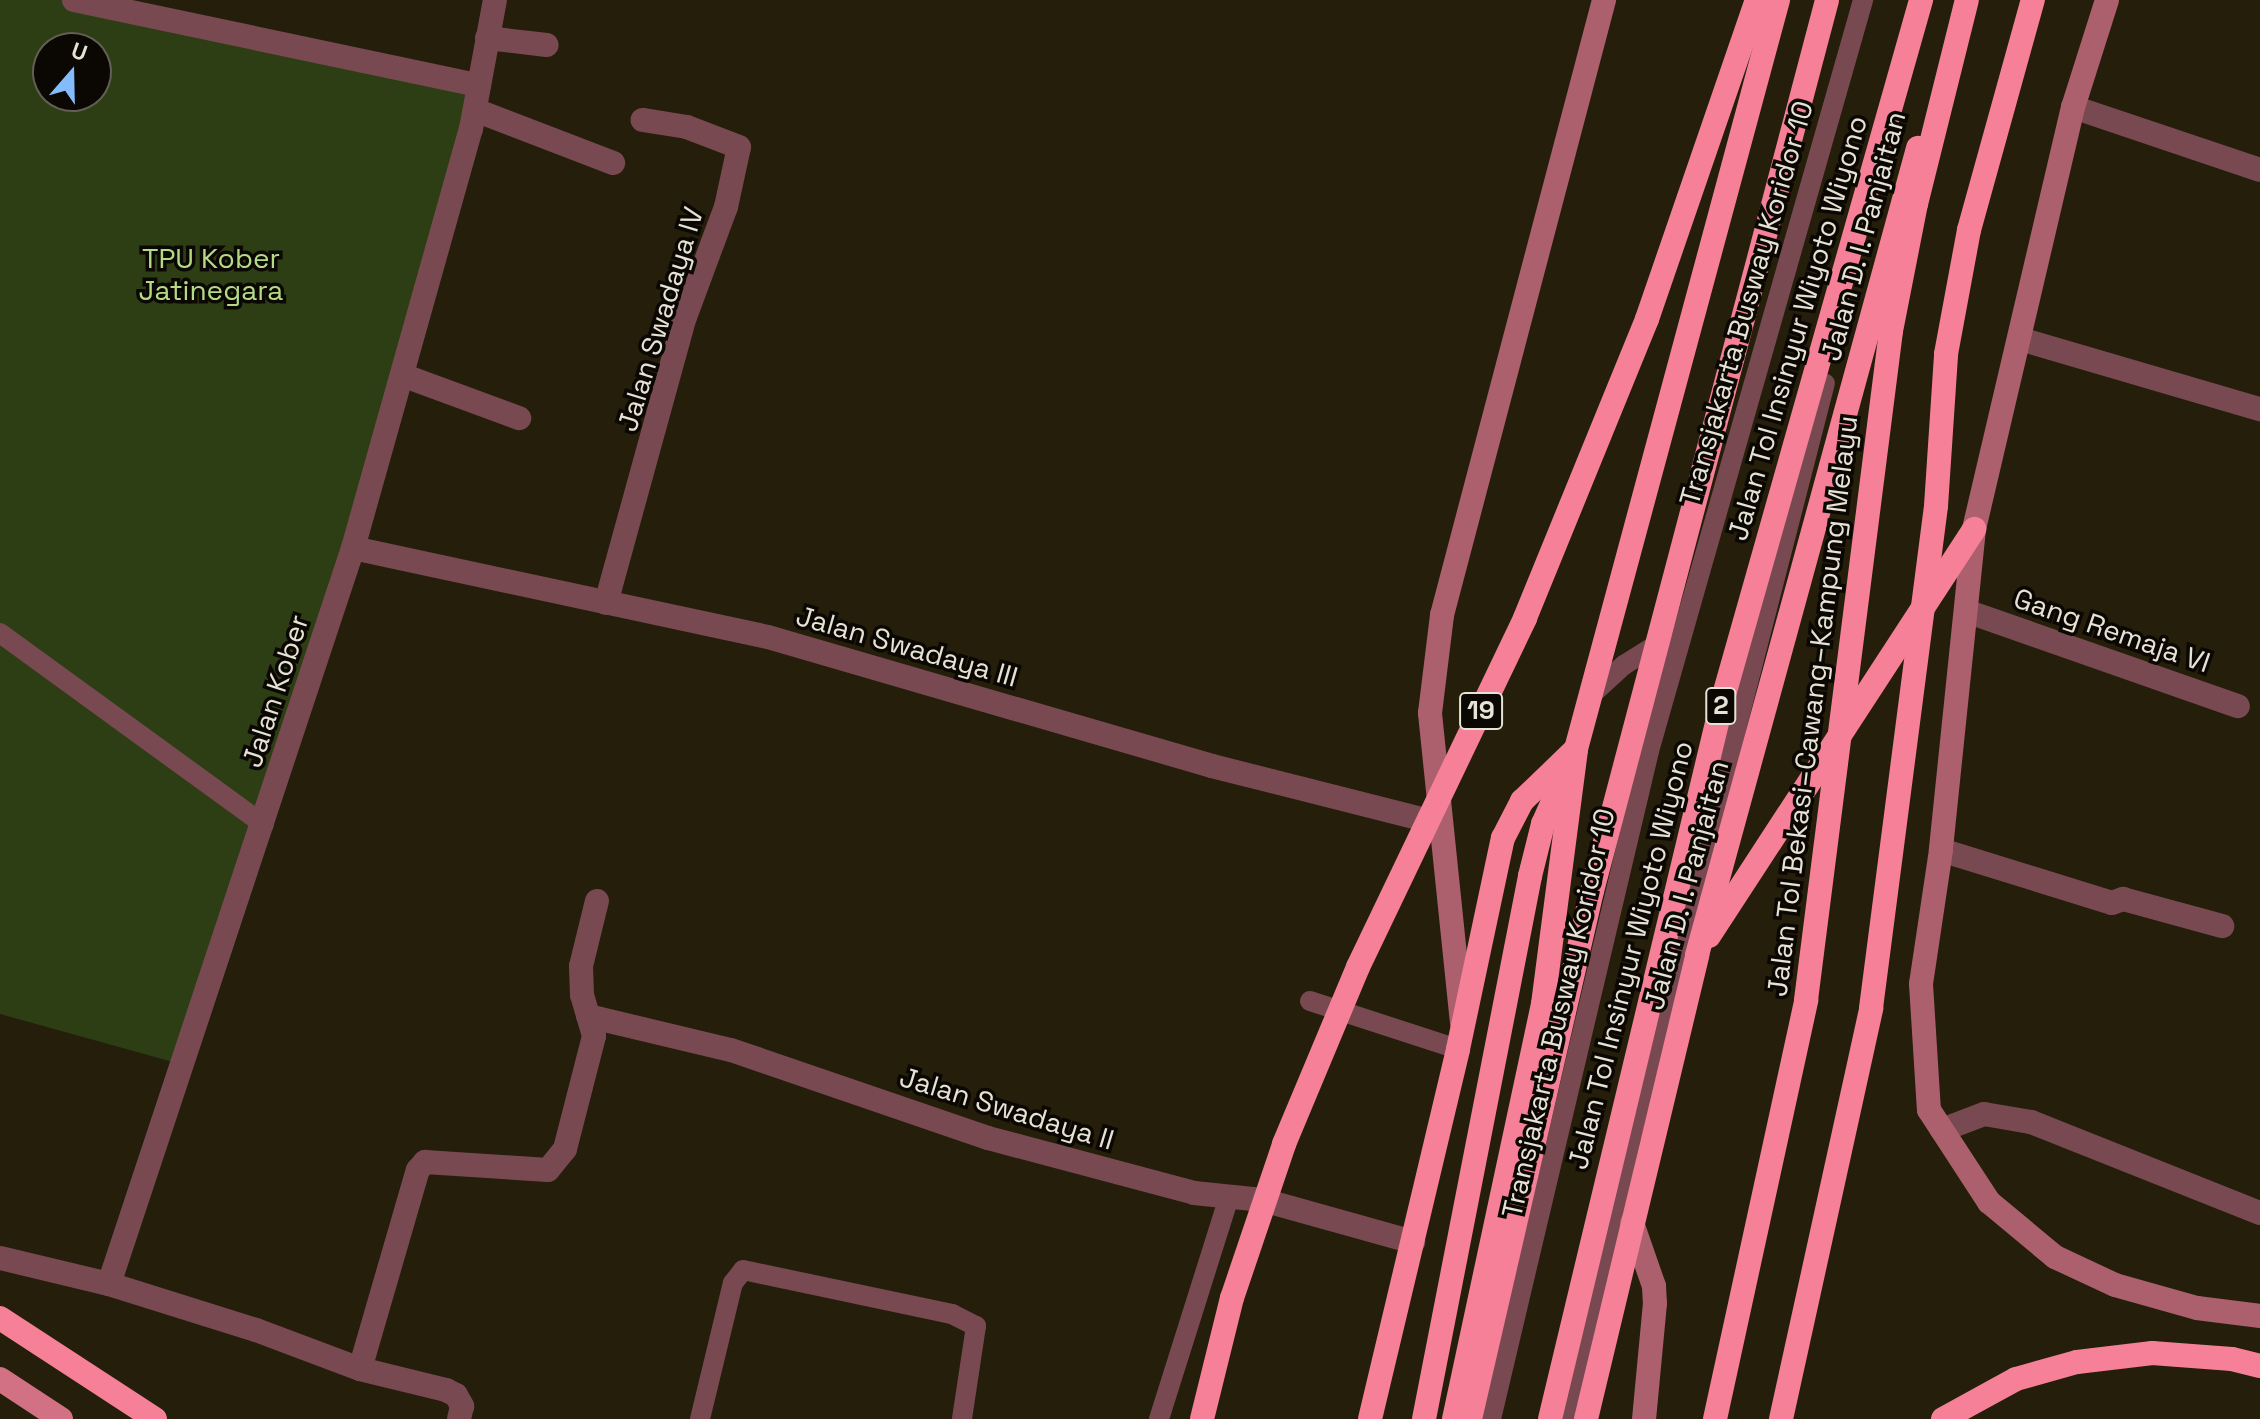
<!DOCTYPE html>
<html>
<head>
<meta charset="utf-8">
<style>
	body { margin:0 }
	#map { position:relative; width:2260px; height:1419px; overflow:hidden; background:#251e0a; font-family:"Space Grotesk",sans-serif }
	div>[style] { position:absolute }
	.green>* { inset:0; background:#2d3e14 }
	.lane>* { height:20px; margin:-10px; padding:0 10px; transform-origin:10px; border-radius:10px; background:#794952 }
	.street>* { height:24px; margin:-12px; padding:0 12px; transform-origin:12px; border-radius:12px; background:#794952 }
	.secondary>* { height:24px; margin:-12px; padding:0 12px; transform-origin:12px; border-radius:12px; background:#ac606e }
	.primary>* { height:24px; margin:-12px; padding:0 12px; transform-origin:12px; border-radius:12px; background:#d37184 }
	.highway>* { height:24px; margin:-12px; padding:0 12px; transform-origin:12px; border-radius:12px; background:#f78099 }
	.highway-bridge>* { height:24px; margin:-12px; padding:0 12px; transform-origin:12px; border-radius:12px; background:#f78099 }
	span { translate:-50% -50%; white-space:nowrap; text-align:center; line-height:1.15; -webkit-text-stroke:7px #0b0803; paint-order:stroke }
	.shield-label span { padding:2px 6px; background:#0b0803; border:2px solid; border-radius:6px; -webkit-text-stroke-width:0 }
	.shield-label { font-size:26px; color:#e6e2d5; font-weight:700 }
	.street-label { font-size:28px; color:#e6e2d5 }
	.park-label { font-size:28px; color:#b5da86 }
	.north { position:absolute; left:32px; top:32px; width:80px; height:80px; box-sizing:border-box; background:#0b0803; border:2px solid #635f57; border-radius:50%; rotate:20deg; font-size:22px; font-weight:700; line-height:32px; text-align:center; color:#e6e2d5 }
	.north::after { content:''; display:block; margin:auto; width:28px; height:36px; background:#84bbfb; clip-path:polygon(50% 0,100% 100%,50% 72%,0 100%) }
</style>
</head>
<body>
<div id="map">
	<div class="green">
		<div style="clip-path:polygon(evenodd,0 0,74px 0,479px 85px,423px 300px,184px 1065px,0 1014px,0 0,48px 48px,96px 48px,96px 96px,48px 96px,48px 48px)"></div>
	</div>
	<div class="lane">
		<div style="left:0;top:633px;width:326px;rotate:36deg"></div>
		<div style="left:1591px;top:695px;width:45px;rotate:-42.3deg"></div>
		<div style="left:1624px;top:665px;width:47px;rotate:-32deg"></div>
		<div style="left:1310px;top:1001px;width:156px;rotate:18deg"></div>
		<div style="left:700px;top:1419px;width:140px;rotate:-76.4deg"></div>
		<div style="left:733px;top:1283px;width:16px;rotate:-52deg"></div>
		<div style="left:743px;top:1270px;width:214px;rotate:11.9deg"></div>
		<div style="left:952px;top:1314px;width:27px;rotate:27deg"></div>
		<div style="left:976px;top:1326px;width:94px;rotate:98.6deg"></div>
		<div style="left:1159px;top:1419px;width:233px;rotate:-72.5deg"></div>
		<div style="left:1491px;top:1419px;width:686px;rotate:-76.69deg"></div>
		<div style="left:1649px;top:751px;width:781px;rotate:-74.09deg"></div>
		<div style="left:1567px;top:1419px;width:292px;rotate:-77.2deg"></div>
		<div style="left:1632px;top:1134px;width:775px;rotate:-75.59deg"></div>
	</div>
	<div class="street">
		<div style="left:74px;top:0;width:414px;rotate:11.9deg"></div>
		<div style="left:487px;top:38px;width:60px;rotate:6.7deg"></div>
		<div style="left:2073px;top:107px;width:197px;rotate:18.6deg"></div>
		<div style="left:475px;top:110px;width:148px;rotate:21deg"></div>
		<div style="left:2020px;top:339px;width:250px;rotate:16.3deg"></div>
		<div style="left:402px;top:375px;width:125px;rotate:20.2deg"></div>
		<div style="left:353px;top:548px;width:424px;rotate:12.1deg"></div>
		<div style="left:768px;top:637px;width:462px;rotate:16.2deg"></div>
		<div style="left:1212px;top:766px;width:233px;rotate:14.2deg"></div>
		<div style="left:606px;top:603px;width:297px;rotate:-74.6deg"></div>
		<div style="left:685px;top:317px;width:117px;rotate:-69.6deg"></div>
		<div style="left:726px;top:207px;width:61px;rotate:-77.8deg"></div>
		<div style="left:739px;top:147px;width:56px;rotate:-159deg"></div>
		<div style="left:687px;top:127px;width:45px;rotate:-171deg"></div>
		<div style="left:1966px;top:611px;width:288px;rotate:19.3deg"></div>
		<div style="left:1941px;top:850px;width:179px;rotate:17.2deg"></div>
		<div style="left:2112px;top:903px;width:12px;rotate:-20deg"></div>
		<div style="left:2123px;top:899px;width:103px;rotate:15.3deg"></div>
		<div style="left:588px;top:1016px;width:147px;rotate:13.4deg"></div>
		<div style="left:731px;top:1050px;width:272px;rotate:18.9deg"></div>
		<div style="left:988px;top:1138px;width:213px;rotate:14.9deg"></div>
		<div style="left:1194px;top:1193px;width:69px;rotate:5.8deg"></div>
		<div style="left:1263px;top:1200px;width:156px;rotate:15.6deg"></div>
		<div style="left:1942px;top:1130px;width:45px;rotate:-20.9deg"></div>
		<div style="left:1984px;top:1114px;width:48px;rotate:9.7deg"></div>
		<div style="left:2031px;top:1122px;width:246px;rotate:21.7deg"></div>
		<div style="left:0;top:1258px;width:112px;rotate:13.4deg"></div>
		<div style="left:109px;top:1284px;width:154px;rotate:17.4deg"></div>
		<div style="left:256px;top:1330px;width:111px;rotate:20.6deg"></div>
		<div style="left:360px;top:1369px;width:89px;rotate:13.7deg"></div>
		<div style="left:446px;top:1390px;width:11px;rotate:27deg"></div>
		<div style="left:456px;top:1395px;width:13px;rotate:61deg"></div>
		<div style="left:462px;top:1406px;width:13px;rotate:103deg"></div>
		<div style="left:109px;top:1284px;width:775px;rotate:-71.66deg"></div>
		<div style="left:353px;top:548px;width:435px;rotate:-74.3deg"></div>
		<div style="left:471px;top:129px;width:131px;rotate:-79.5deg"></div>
		<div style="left:360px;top:1369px;width:207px;rotate:-73.8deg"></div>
		<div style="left:418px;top:1170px;width:11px;rotate:-49deg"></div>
		<div style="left:425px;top:1162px;width:123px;rotate:3.7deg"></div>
		<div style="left:548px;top:1170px;width:27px;rotate:-51deg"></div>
		<div style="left:565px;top:1149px;width:117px;rotate:-75.6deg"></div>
		<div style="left:594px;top:1036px;width:43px;rotate:-106.3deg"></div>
		<div style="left:582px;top:995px;width:29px;rotate:-92deg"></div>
		<div style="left:581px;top:966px;width:67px;rotate:-76.2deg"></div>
	</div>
	<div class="secondary">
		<div style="left:2107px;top:0;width:112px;rotate:107.6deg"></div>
		<div style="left:2073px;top:107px;width:433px;rotate:103.2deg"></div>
		<div style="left:1974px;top:529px;width:323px;rotate:95.9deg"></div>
		<div style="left:1941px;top:850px;width:135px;rotate:98.5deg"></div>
		<div style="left:1921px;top:984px;width:126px;rotate:86.4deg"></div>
		<div style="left:1929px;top:1110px;width:110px;rotate:56.9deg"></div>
		<div style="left:1989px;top:1202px;width:86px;rotate:39.8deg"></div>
		<div style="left:2055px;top:1257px;width:66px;rotate:25deg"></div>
		<div style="left:2115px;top:1285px;width:85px;rotate:15.7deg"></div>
		<div style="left:2197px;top:1308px;width:64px;rotate:7.2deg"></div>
		<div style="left:1462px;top:1023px;width:312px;rotate:-95.9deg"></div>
		<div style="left:1430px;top:713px;width:99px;rotate:-83deg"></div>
		<div style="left:1442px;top:615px;width:636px;rotate:-75.24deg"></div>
		<div style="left:1632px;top:1223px;width:67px;rotate:70.8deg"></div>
		<div style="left:1654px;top:1286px;width:17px;rotate:87deg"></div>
		<div style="left:1655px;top:1303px;width:117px;rotate:95.4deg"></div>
	</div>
	<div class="primary">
		<div style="left:0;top:1379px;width:73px;rotate:33.3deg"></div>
	</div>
	<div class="highway">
		<div style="left:1709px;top:936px;width:486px;rotate:-56.9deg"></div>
		<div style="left:0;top:1318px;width:185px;rotate:33.1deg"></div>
		<div style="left:1370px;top:1419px;width:380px;rotate:-76.6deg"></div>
		<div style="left:1458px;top:1049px;width:216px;rotate:-78deg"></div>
		<div style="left:1503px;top:838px;width:42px;rotate:-62.8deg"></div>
		<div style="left:1522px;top:801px;width:75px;rotate:-43.9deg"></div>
		<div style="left:1424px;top:1419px;width:553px;rotate:-78.95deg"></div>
		<div style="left:1530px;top:876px;width:54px;rotate:-76deg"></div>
		<div style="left:1543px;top:824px;width:55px;rotate:-66.3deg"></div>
		<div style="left:1454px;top:1419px;width:424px;rotate:-77.9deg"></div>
		<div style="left:1543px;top:1004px;width:257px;rotate:-82.6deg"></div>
		<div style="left:1576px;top:749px;width:776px;rotate:-74.91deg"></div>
		<div style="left:1550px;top:1419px;width:737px;rotate:-76.51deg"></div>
		<div style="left:1722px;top:702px;width:730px;rotate:-74.17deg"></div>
		<div style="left:1586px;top:1419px;width:477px;rotate:-76.5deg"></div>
		<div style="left:1697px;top:955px;width:837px;rotate:-74.68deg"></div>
		<div style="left:1943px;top:1419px;width:83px;rotate:-28.7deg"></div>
		<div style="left:2016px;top:1379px;width:63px;rotate:-15.6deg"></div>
		<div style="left:2077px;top:1362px;width:76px;rotate:-6.8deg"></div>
		<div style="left:2152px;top:1353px;width:80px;rotate:4.3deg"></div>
		<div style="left:2232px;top:1359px;width:29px;rotate:14deg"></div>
	</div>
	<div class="highway-bridge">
		<div style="left:1202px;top:1419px;width:125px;rotate:-76.1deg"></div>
		<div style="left:1232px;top:1298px;width:163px;rotate:-71.3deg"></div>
		<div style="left:1284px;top:1144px;width:192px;rotate:-67.3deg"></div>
		<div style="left:1358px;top:967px;width:387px;rotate:-64.4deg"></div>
		<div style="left:1525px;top:618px;width:323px;rotate:-67.8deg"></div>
		<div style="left:1647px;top:319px;width:337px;rotate:-71deg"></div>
		<div style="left:1470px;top:1419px;width:542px;rotate:-76.99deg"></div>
		<div style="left:1592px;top:891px;width:921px;rotate:-75.22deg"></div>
		<div style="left:1715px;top:1419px;width:429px;rotate:-77.7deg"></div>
		<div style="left:1806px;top:1000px;width:674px;rotate:-82.76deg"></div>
		<div style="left:1891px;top:331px;width:129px;rotate:-78.9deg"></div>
		<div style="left:1916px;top:204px;width:210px;rotate:-76deg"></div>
		<div style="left:1781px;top:1419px;width:421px;rotate:-77.6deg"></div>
		<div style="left:1871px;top:1008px;width:506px;rotate:-82.62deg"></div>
		<div style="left:1936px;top:506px;width:152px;rotate:-86.2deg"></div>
		<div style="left:1946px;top:354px;width:126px;rotate:-79.5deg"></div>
		<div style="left:1969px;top:230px;width:239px;rotate:-74.5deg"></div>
	</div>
	<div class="shield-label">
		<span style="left:1721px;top:706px">2</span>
		<span style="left:1481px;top:711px">19</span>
	</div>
	<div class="street-label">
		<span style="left:1863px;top:236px;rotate:-75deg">Jalan D. I. Panjaitan</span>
		<span style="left:1746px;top:303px;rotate:-74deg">Transjakarta Busway Koridor 10</span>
		<span style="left:660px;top:319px;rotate:-73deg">Jalan Swadaya IV</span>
		<span style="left:1797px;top:328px;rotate:-74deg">Jalan Tol Insinyur Wiyoto Wiyono</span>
		<span style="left:2112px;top:630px;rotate:19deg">Gang Remaja VI</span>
		<span style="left:907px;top:646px;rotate:16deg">Jalan Swadaya III</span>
		<span style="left:275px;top:691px;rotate:-72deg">Jalan Kober</span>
		<span style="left:1812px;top:706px;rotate:-83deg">Jalan Tol Bekasi–Cawang–Kampung Melayu</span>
		<span style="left:1686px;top:885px;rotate:-75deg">Jalan D. I. Panjaitan</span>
		<span style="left:1630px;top:955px;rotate:-76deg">Jalan Tol Insinyur Wiyoto Wiyono</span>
		<span style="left:1558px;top:1013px;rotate:-77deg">Transjakarta Busway Koridor 10</span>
		<span style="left:1007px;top:1108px;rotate:17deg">Jalan Swadaya II</span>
	</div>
	<div class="park-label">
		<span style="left:211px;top:274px">TPU Kober<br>Jatinegara</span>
	</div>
	<div class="north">U</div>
</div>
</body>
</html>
